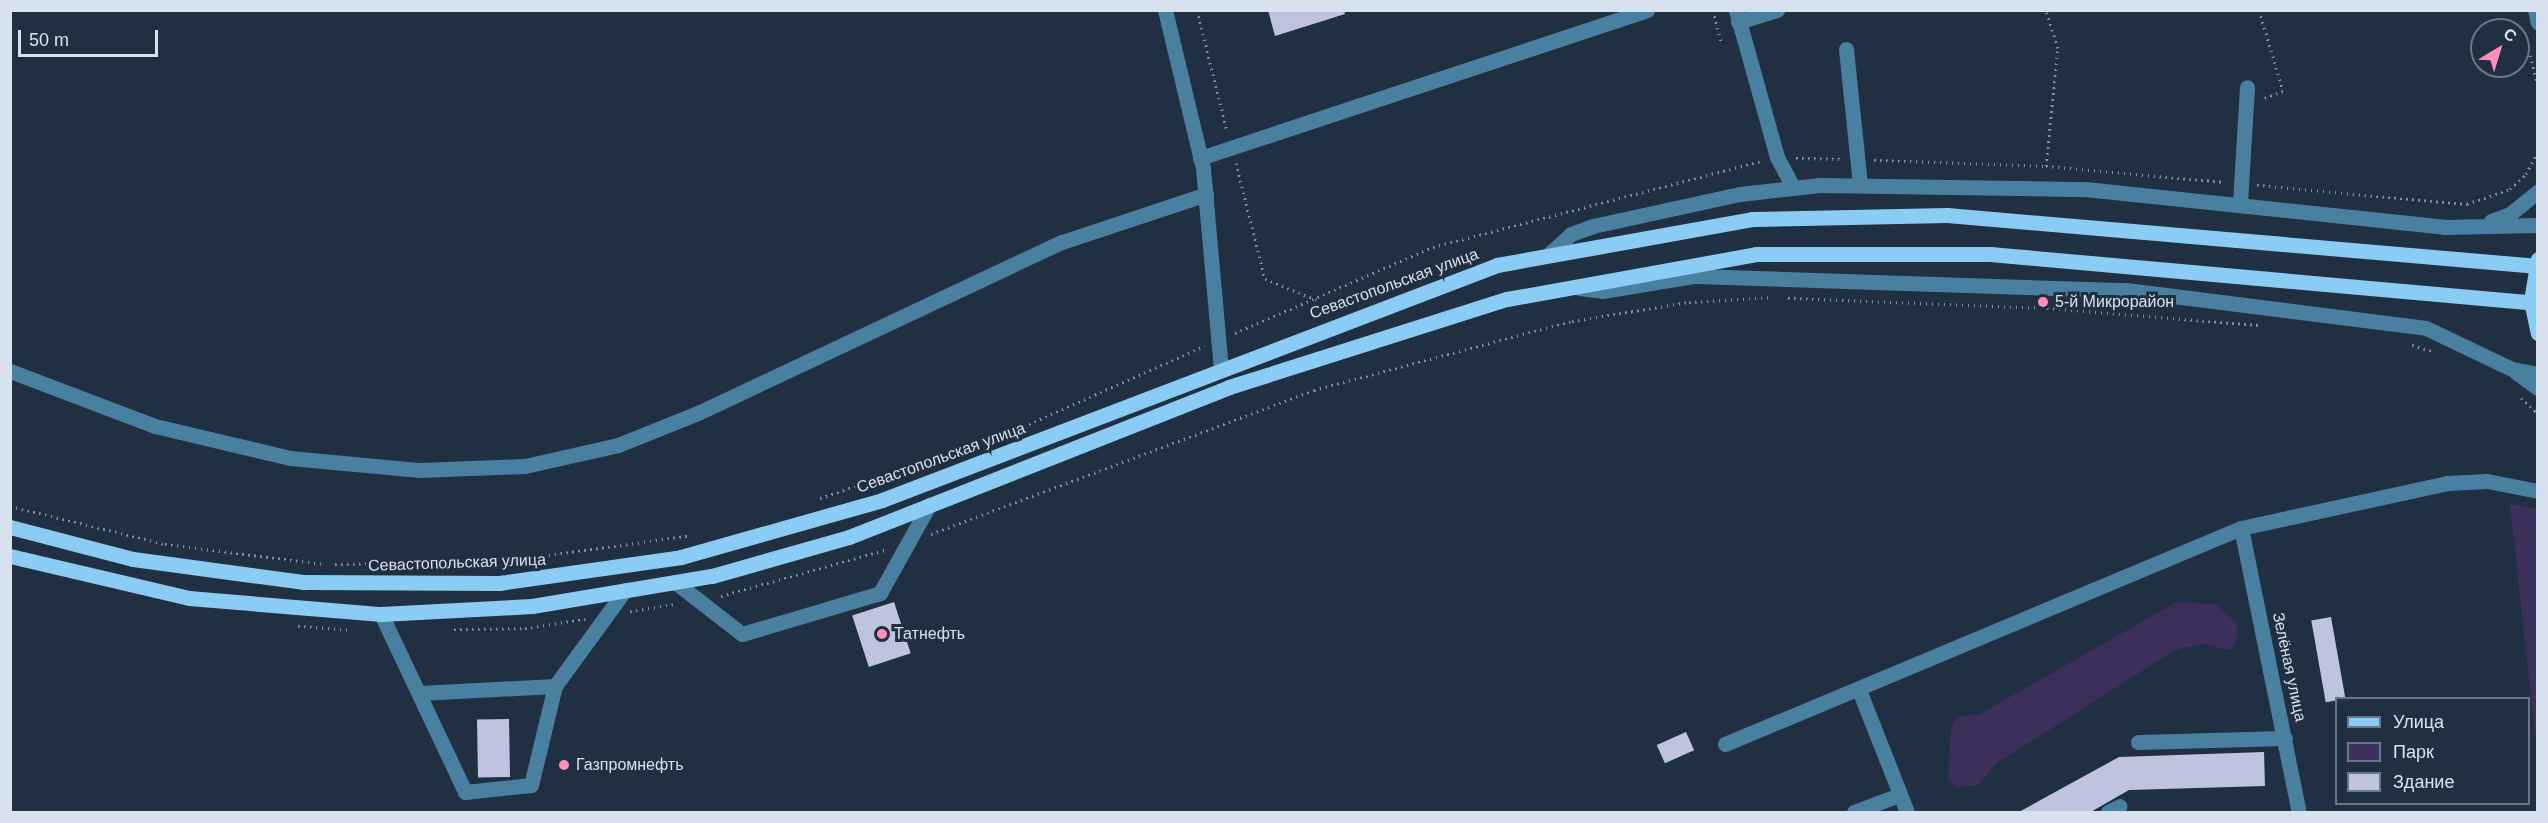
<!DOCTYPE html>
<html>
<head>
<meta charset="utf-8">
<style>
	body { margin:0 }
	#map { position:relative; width:2548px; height:823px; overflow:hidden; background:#212f42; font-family:Helvetica,sans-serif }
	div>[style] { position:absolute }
	.green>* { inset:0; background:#3d2f5b }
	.building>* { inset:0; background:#bec4e0; transform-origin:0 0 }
	.path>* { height:3px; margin-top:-1.5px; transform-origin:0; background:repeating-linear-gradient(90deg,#828d9d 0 1.5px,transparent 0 6px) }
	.minor>* { height:15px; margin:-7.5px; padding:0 7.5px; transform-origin:7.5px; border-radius:7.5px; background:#4980a0 }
	.major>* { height:15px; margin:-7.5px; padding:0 7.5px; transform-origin:7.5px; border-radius:7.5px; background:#8accf3 }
	.dots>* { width:16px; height:16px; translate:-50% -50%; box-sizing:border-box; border:3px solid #212f42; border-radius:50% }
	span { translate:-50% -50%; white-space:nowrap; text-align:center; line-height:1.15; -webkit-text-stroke:6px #212f42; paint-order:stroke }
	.street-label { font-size:16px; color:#d8e1ee }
	.poi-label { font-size:16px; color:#d8e1ee }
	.left { translate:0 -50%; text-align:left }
	.frame { position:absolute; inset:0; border:12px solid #d8e1ee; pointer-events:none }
	.legend { position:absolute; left:2335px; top:697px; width:195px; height:108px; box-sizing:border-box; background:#212f42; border:2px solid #6a7687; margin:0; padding:8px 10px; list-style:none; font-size:18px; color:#d8e1ee }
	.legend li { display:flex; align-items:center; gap:12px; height:30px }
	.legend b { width:30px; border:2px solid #6a7687 }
	.north { position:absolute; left:2470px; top:18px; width:60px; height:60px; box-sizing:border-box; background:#212f42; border:2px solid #6a7687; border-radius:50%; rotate:38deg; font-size:16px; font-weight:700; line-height:24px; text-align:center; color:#d8e1ee }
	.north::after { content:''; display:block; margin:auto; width:21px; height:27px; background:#ff8eb9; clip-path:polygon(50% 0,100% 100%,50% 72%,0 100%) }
	.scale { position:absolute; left:18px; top:30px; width:140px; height:27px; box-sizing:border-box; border:3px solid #d8e1ee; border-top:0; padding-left:8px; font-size:18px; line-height:21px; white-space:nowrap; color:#d8e1ee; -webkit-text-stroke:4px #212f42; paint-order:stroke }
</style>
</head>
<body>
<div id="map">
	<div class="green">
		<div style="clip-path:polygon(2510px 504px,2537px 509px,2537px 753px)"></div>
		<div style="clip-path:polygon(2177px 602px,2215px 604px,2237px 624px,2238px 638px,2231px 650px,2202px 644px,2175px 650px,1997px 763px,1978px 785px,1958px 788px,1948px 780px,1951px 727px,1959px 717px,1980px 714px)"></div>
	</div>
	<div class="building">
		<div style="clip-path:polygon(1268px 10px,1344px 10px,1345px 14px,1275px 36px)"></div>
		<div style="left:894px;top:602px;width:54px;height:44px;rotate:72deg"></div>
		<div style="left:2331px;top:617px;width:83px;height:20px;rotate:80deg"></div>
		<div style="left:509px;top:719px;width:58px;height:32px;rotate:89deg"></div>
		<div style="left:1686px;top:732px;width:20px;height:32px;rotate:66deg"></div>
		<div style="clip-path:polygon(2264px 752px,2265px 786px,2129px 790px,2089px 813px,2017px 813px,2119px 757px)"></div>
	</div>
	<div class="path">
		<div style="left:1197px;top:10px;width:125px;rotate:76.1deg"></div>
		<div style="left:1713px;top:10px;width:34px;rotate:76deg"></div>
		<div style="left:2259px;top:10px;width:84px;rotate:73.5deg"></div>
		<div style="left:2283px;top:91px;width:22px;rotate:159deg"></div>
		<div style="left:2524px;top:32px;width:56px;rotate:75.5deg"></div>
		<div style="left:1796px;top:158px;width:45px;rotate:1.3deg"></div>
		<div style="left:1874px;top:160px;width:172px;rotate:2deg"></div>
		<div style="left:2046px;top:166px;width:179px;rotate:5.1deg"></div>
		<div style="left:1236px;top:163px;width:120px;rotate:76deg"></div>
		<div style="left:1265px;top:279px;width:56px;rotate:22deg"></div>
		<div style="left:2046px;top:166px;width:119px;rotate:-84.2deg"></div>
		<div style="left:2058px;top:48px;width:40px;rotate:-108deg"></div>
		<div style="left:2257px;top:185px;width:211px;rotate:5.2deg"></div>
		<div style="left:2467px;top:204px;width:46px;rotate:-19.2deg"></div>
		<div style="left:2510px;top:189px;width:22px;rotate:-43deg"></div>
		<div style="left:2526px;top:174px;width:26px;rotate:-62deg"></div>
		<div style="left:1788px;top:298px;width:259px;rotate:2.2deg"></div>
		<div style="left:2047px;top:308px;width:212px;rotate:4.6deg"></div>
		<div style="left:1235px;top:333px;width:216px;rotate:-23.5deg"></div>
		<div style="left:1433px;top:247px;width:338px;rotate:-14.7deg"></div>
		<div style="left:2412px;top:345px;width:21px;rotate:17deg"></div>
		<div style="left:2521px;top:398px;width:23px;rotate:43deg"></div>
		<div style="left:1029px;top:424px;width:192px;rotate:-24deg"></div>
		<div style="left:820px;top:498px;width:126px;rotate:-18.6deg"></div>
		<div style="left:10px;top:506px;width:160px;rotate:13.8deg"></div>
		<div style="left:165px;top:544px;width:159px;rotate:7.2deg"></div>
		<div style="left:931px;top:534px;width:409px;rotate:-20.6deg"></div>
		<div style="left:1314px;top:390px;width:267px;rotate:-15deg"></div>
		<div style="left:1572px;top:321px;width:119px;rotate:-9.2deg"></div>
		<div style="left:1689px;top:302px;width:84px;rotate:-3.4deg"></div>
		<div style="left:335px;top:564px;width:178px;rotate:-1.3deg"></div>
		<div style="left:513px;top:560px;width:176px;rotate:-7.9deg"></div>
		<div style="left:721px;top:596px;width:170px;rotate:-15.7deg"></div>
		<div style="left:630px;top:611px;width:47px;rotate:-8.7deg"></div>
		<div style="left:298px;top:626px;width:53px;rotate:4.3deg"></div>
		<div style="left:454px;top:629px;width:71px;rotate:-0.8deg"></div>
		<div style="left:525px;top:628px;width:61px;rotate:-8.5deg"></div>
	</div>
	<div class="minor">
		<div style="left:1165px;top:10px;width:163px;rotate:76.5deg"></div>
		<div style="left:1203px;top:168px;width:202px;rotate:84.9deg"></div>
		<div style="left:1736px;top:10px;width:153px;rotate:74.4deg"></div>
		<div style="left:1777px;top:157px;width:34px;rotate:62deg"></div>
		<div style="left:2535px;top:10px;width:13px;rotate:77deg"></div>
		<div style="left:1738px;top:22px;width:41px;rotate:-17.1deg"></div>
		<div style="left:1846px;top:49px;width:136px;rotate:84.1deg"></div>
		<div style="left:1200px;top:158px;width:471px;rotate:-18.3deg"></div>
		<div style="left:2240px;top:202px;width:115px;rotate:-86.5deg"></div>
		<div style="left:2491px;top:221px;width:20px;rotate:-20deg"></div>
		<div style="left:2510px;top:214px;width:36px;rotate:-39deg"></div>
		<div style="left:1550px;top:253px;width:28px;rotate:-42deg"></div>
		<div style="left:1571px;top:234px;width:23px;rotate:-20deg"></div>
		<div style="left:1593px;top:226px;width:150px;rotate:-12.3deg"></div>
		<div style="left:1740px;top:194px;width:80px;rotate:-6.5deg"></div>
		<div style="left:1819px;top:185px;width:266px;rotate:0.9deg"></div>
		<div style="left:2085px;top:189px;width:361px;rotate:6deg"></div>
		<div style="left:2444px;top:227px;width:94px;rotate:-1.2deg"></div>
		<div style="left:1579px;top:288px;width:23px;rotate:7deg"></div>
		<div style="left:1602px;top:291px;width:94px;rotate:-9.2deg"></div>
		<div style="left:1695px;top:276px;width:431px;rotate:1.9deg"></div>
		<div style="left:2126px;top:290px;width:302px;rotate:7.2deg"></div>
		<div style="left:2426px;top:328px;width:95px;rotate:25.5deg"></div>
		<div style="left:2512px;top:369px;width:26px;rotate:11deg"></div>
		<div style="left:10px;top:371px;width:155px;rotate:20.8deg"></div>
		<div style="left:155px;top:426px;width:139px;rotate:13.3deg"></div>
		<div style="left:290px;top:458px;width:131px;rotate:5.3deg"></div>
		<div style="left:420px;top:470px;width:105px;rotate:-2.2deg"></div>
		<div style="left:525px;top:466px;width:95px;rotate:-12.7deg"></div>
		<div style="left:618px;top:445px;width:88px;rotate:-21.9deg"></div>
		<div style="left:700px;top:412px;width:400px;rotate:-25.2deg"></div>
		<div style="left:1062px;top:242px;width:152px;rotate:-18.4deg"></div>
		<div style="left:2517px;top:373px;width:26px;rotate:36deg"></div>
		<div style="left:2241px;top:528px;width:290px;rotate:78.5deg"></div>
		<div style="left:675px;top:582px;width:85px;rotate:37.8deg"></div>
		<div style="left:742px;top:634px;width:144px;rotate:-16.5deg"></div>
		<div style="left:880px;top:593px;width:101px;rotate:-60.9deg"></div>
		<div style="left:381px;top:614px;width:197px;rotate:64.7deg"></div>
		<div style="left:465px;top:792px;width:66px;rotate:-6.1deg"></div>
		<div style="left:531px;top:785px;width:102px;rotate:-76.4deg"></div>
		<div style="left:555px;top:686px;width:119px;rotate:-53.9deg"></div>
		<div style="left:1859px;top:690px;width:131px;rotate:68.5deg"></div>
		<div style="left:420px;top:693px;width:135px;rotate:-3deg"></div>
		<div style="left:2138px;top:742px;width:147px;rotate:-1.6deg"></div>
		<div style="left:1725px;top:744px;width:559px;rotate:-22.71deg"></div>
		<div style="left:2241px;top:528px;width:211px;rotate:-12.3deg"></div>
		<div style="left:2447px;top:483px;width:40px;rotate:-2.9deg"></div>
		<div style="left:2487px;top:481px;width:52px;rotate:11.1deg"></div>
		<div style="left:1854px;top:812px;width:48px;rotate:-20.7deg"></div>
		<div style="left:2108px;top:812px;width:13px;rotate:-27deg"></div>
	</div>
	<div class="major">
		<div style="left:2538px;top:259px;width:43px;rotate:99.5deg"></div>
		<div style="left:2531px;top:301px;width:33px;rotate:78deg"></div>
		<div style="left:10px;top:527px;width:127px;rotate:14.6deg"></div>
		<div style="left:133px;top:559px;width:173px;rotate:7.7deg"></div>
		<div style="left:304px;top:582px;width:195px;rotate:0.3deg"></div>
		<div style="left:499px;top:583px;width:184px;rotate:-8.1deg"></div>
		<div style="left:681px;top:557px;width:209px;rotate:-15.8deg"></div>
		<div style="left:882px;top:500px;width:658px;rotate:-20.91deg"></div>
		<div style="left:1497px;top:265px;width:259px;rotate:-10.2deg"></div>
		<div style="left:1752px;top:219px;width:195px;rotate:-1.2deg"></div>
		<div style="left:1947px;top:215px;width:593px;rotate:4.93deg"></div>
		<div style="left:10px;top:556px;width:184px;rotate:13.2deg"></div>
		<div style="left:189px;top:598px;width:193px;rotate:4.8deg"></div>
		<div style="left:381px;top:614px;width:151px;rotate:-3deg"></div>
		<div style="left:532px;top:606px;width:182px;rotate:-9.5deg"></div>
		<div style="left:712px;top:576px;width:142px;rotate:-15.9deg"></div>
		<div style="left:849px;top:537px;width:409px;rotate:-21.5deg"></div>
		<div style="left:1229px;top:387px;width:292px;rotate:-17.6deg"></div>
		<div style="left:1507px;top:299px;width:253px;rotate:-10.2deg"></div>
		<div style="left:1756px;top:254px;width:234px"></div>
		<div style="left:1990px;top:254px;width:550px;rotate:5.11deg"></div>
	</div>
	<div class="dots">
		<div style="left:2043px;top:302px;background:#ff8eb9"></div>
		<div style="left:882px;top:634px;background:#ff8eb9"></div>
		<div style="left:564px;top:765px;background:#ff8eb9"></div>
	</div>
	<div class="street-label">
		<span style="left:1394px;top:284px;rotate:-20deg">Севастопольская улица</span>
		<span style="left:941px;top:458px;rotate:-20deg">Севастопольская улица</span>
		<span style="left:457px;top:563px;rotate:-2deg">Севастопольская улица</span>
		<span style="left:2289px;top:667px;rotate:78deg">Зелёная улица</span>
	</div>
	<div class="poi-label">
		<span class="left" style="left:2055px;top:302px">5-й Микрорайон</span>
		<span class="left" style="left:894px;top:634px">Татнефть</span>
		<span class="left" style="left:576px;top:765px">Газпромнефть</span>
	</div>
	<div class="frame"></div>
	<ul class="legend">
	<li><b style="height:8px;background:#8accf3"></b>Улица</li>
	<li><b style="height:16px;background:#3d2f5b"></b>Парк</li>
	<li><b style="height:16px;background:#bec4e0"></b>Здание</li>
	</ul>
	<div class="north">С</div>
	<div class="scale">50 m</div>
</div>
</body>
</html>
